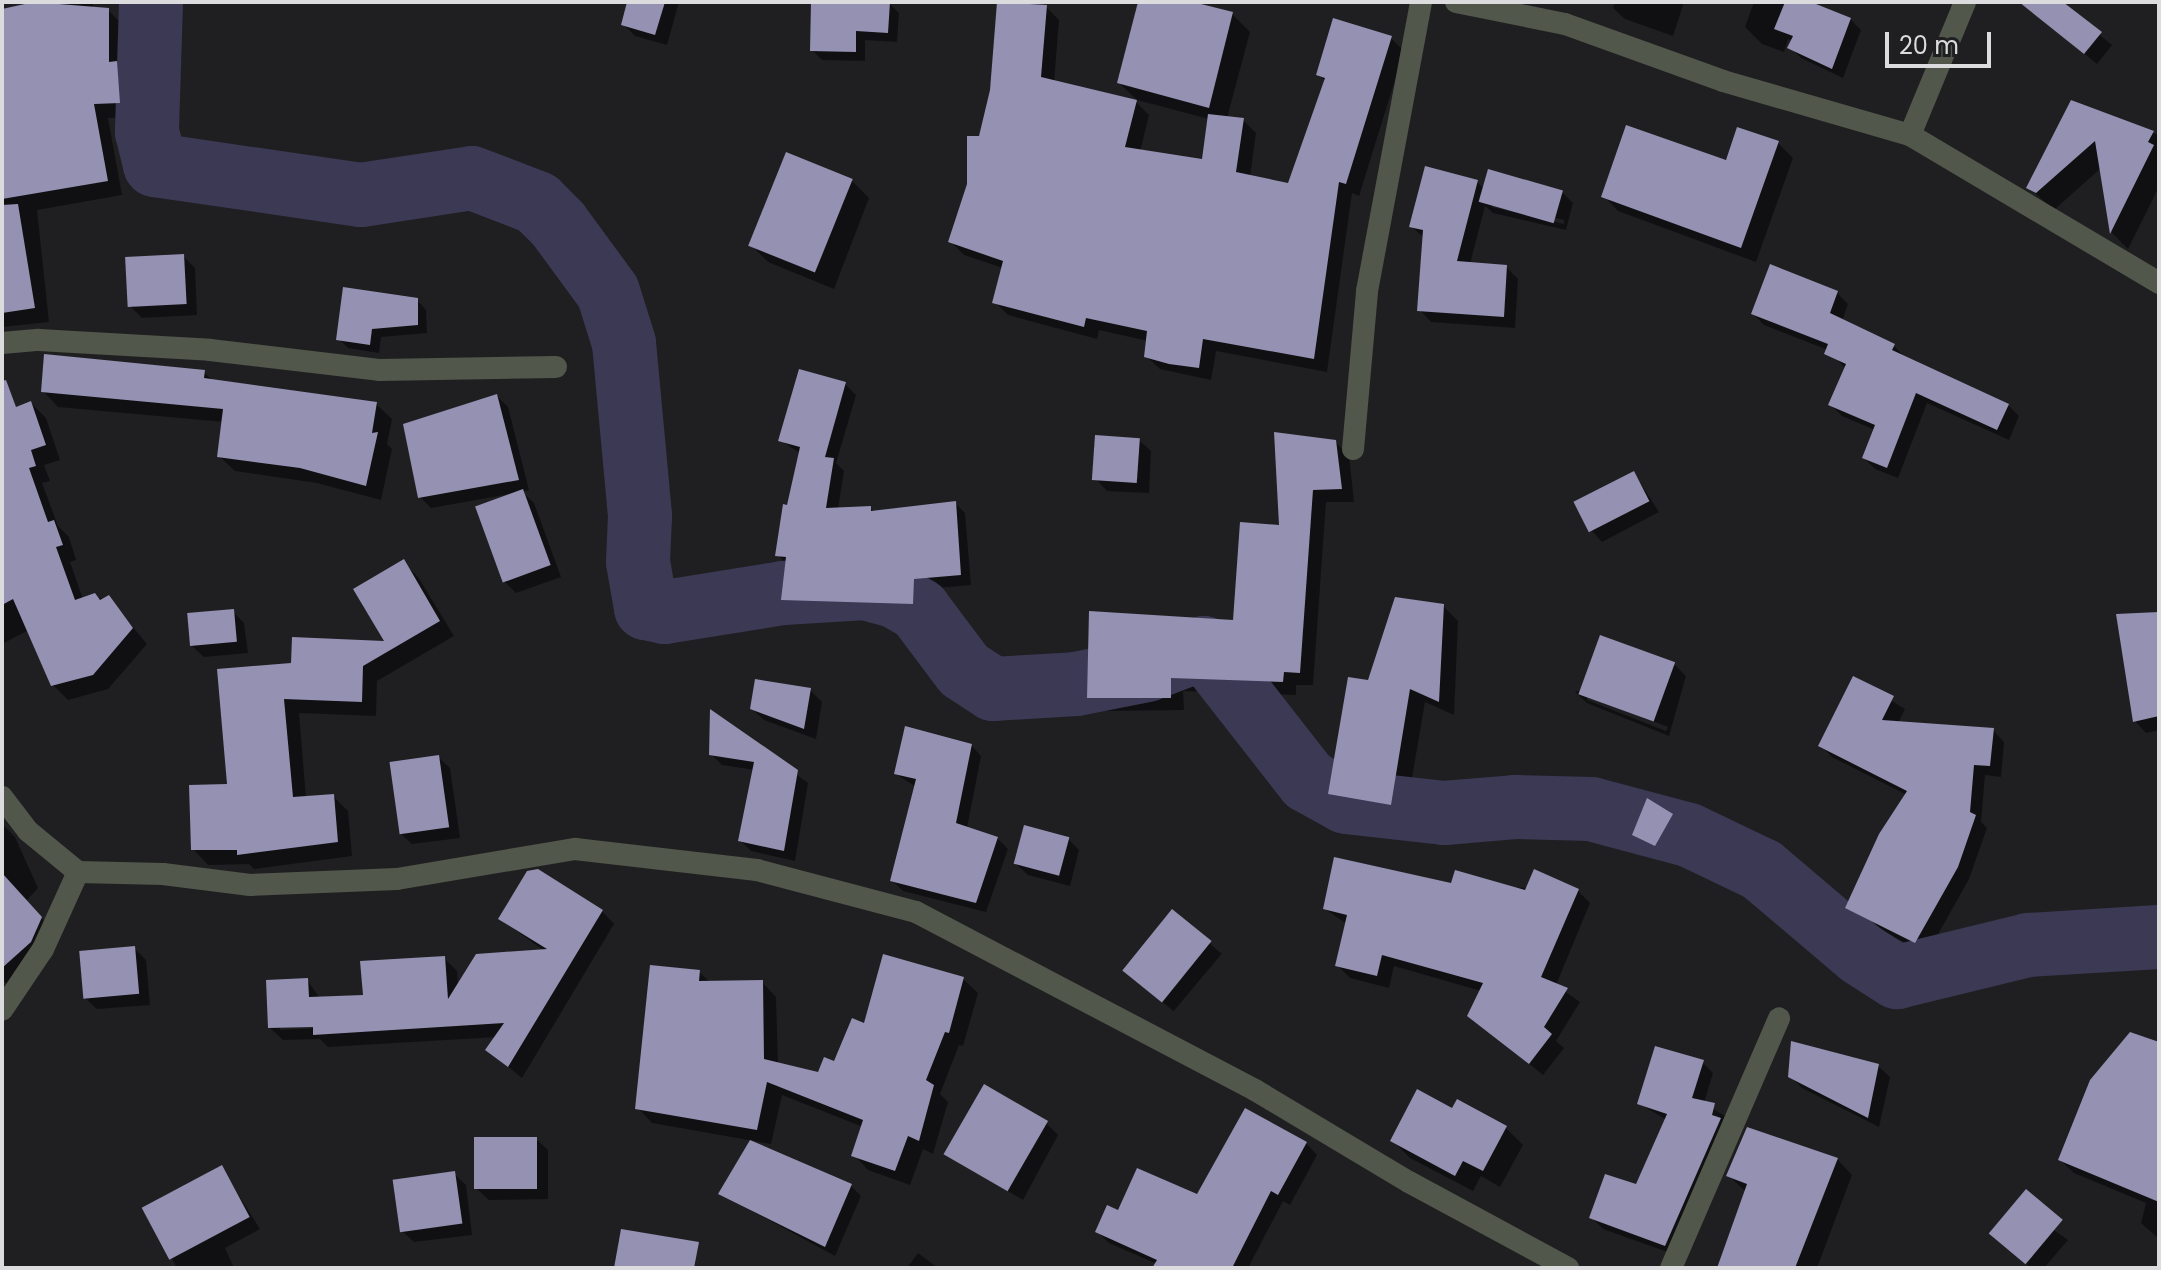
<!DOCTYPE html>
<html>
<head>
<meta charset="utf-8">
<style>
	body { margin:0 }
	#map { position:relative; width:2161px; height:1270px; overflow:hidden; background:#1f1f22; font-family:Poppins,sans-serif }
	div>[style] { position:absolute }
	.shadow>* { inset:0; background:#0007; transform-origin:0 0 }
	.river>* { height:64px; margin:-32px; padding:0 32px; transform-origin:32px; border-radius:32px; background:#3c3955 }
	.building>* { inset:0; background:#9491b2; transform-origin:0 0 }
	.minor>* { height:22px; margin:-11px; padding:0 11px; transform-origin:11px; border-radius:11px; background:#51574a }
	span { translate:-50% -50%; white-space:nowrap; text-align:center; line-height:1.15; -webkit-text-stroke:8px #1f1f22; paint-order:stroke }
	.frame { position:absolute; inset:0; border:4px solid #dcdcde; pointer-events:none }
	.scale { position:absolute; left:1885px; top:32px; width:106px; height:36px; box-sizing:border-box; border:4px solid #dcdcde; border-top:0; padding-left:10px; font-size:24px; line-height:28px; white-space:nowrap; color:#dcdcde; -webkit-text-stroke:6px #1f1f22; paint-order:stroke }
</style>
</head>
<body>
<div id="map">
	<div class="shadow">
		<div style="clip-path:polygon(43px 2px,93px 2px,93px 10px,108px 10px,122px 24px,122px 69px,131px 78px,133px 117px,108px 118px,122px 195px,37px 210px,49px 322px,2px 327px,2px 11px)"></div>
		<div style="clip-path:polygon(629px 2px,679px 2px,667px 45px,635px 36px,623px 24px)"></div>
		<div style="clip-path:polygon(813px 2px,889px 3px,899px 13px,897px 42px,865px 40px,865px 61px,822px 60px,812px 50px)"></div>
		<div style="clip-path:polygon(1140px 2px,1186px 2px,1232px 14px,1250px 32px,1227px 118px,1243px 120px,1256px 133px,1250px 177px,1290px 185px,1326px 82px,1318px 74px,1391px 38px,1404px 51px,1359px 196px,1352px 193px,1327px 372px,1216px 351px,1211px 380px,1160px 369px,1146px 356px,1148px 341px,1099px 330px,1097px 339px,1008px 315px,995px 302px,1003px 268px,964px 255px,951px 242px,981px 138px,1046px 7px,1059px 20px,1054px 83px,1136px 102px,1149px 115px,1140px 152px,1204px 161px,1209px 119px,1137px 100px,1119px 83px)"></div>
		<div style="clip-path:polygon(1615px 2px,1684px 2px,1673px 36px,1625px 19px,1613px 8px)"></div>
		<div style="clip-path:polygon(1754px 2px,1806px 2px,1850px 19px,1861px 30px,1843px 78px,1801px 58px,1790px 47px,1793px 41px,1788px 39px,1784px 52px,1762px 44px,1745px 27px)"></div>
		<div style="clip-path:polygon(2021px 2px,2060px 2px,2112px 45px,2097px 64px)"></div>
		<div style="clip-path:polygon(2072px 103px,2159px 135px,2159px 187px,2128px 249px,2112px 233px,2101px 168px,2054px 210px,2028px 187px)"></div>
		<div style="clip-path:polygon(1778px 143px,1793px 158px,1756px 262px,1618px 211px,1604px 196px)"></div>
		<div style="clip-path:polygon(852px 181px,869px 198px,834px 289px,768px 262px,751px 245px)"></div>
		<div style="clip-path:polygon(evenodd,1477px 182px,1484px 189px,1562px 192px,1573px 203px,1566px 230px,1493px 213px,1485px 206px,1470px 264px,1506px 267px,1518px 279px,1515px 328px,1431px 322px,1420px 310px,1423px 237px,1411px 226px,1477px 182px,1492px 203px,1564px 220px,1564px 224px,1492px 207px,1492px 203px)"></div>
		<div style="clip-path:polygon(183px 256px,195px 268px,197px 315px,142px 318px,130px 306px)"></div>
		<div style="clip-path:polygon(1837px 293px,1848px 304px,1842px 321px,1894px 346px,1906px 358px,2008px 405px,2019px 416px,2009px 440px,1927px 403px,1898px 478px,1875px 469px,1864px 458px,1875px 430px,1842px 416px,1831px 405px,1846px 369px,1828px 350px,1764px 325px,1753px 314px)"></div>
		<div style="clip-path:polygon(417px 300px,426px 310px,427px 333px,381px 337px,379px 353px,348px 348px,339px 339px)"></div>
		<div style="clip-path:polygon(204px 372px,213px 381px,376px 404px,392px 419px,387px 444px,392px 449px,381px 500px,317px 483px,235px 471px,219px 456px,224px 422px,58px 407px,43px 391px)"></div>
		<div style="clip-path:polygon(845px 384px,856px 395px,836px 463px,844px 471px,838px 509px,870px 508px,875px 512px,955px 503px,965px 513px,971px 585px,924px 589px,923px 614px,793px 610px,783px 599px,787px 565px,778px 555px,801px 454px,780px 440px)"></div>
		<div style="clip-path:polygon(497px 396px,508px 407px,529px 490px,522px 492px,534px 503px,561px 577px,516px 593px,505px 582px,522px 492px,431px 508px,420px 497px)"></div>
		<div style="clip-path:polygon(31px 403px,46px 418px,60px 460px,44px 465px,50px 481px,42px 483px,58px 526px,69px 537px,76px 560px,70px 562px,83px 599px,109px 598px,147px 644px,108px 689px,68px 700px,53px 685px,29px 630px,2px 644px,2px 413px)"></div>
		<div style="clip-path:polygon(1139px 440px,1151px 451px,1149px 493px,1107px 491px,1096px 479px)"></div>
		<div style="clip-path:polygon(1335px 442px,1349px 455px,1354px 502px,1326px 502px,1313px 685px,1296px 685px,1296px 695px,1183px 691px,1184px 710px,1102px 711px,1089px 697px,1235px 623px,1281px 527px)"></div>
		<div style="clip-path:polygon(1634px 473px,1659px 512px,1602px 542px,1591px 530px)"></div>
		<div style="clip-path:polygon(403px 562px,418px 577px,454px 636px,377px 681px,376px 716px,299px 713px,306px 798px,333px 796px,348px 811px,352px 856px,254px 869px,249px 864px,208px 865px,193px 849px,293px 665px,388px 644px)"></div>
		<div style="clip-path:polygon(1443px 606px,1458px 621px,1454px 715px,1425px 702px,1405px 819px,1345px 809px,1330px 794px,1369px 682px)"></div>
		<div style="clip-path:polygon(233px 612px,244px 623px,248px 653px,204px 657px,192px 646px)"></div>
		<div style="clip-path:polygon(2159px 614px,2159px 730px,2146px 733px,2135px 721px)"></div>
		<div style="clip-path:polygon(evenodd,1674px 664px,1686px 676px,1669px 736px,1587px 703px,1575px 692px,1674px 664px,1587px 696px,1668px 727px,1666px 731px,1587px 700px,1587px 696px)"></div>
		<div style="clip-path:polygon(1854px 678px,1905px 709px,1898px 723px,1993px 730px,2004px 742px,2001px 777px,1985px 775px,1981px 822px,1987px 828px,1969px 879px,1927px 954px,1859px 919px,1847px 907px,1907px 795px,1832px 757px,1821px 746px)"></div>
		<div style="clip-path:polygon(810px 690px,822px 702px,816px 739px,764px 720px,752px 709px)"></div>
		<div style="clip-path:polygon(712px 713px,808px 783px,795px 861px,751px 851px,740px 840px,755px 770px,722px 765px,711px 754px)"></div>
		<div style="clip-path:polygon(971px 745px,981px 756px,967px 828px,997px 838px,1008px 849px,986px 912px,903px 891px,892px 880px,916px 787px,896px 774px)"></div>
		<div style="clip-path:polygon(438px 757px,450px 768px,460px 838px,412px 844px,400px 833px)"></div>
		<div style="clip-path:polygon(1672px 815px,1677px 821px,1661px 850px,1634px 834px)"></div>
		<div style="clip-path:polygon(2px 824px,15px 837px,38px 888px,26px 901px,54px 932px,9px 986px,2px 979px)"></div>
		<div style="clip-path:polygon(1068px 839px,1079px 850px,1070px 886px,1028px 875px,1016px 864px)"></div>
		<div style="clip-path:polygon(1452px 885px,1577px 890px,1590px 903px,1556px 985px,1580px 1002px,1556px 1041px,1564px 1048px,1543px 1075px,1469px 1016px,1481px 991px,1394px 966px,1389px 988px,1350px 978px,1337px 965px,1347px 924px,1325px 909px)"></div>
		<div style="clip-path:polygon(evenodd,602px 911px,614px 924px,522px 1078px,488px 1050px,497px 1037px,328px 1047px,320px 1039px,283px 1040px,270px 1028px,307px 980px,320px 998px,365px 997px,444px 958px,457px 971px,458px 987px,546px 952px,500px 919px,602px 911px,323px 1024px,323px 1028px,280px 1030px,280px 1026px,323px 1024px)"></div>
		<div style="left:1172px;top:912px;width:65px;height:75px;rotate:40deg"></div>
		<div style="clip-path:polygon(134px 948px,146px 960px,150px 1005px,97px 1009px,85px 998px)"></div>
		<div style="clip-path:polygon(699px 972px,711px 983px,762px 982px,776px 997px,778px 1064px,820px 1074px,835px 1064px,866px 1026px,963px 979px,978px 993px,963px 1046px,959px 1045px,940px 1094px,948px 1102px,933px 1154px,923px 1149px,910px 1185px,868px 1170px,854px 1155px,863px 1127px,782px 1095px,771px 1144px,652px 1123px,638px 1108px)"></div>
		<div style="clip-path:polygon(2159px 1044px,2159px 1239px,2141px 1223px,2146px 1203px,2074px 1173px,2060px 1160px)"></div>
		<div style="clip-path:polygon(1702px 1062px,1713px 1073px,1704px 1103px,1725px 1116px,1676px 1255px,1603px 1229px,1592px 1218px,1637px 1187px,1667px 1120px,1640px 1104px)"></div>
		<div style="clip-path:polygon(1878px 1066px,1890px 1077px,1879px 1127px,1802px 1088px,1790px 1076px)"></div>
		<div style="clip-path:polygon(1452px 1111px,1505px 1127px,1523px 1145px,1500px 1187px,1481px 1176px,1473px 1191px,1410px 1158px,1392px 1140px)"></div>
		<div style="clip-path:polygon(1046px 1123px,1058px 1135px,1023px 1200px,948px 1155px)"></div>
		<div style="clip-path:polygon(536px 1139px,548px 1150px,548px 1199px,489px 1200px,477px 1189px)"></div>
		<div style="clip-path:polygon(1306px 1143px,1317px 1155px,1290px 1205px,1283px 1201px,1248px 1268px,1155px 1268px,1157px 1264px,1109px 1243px,1098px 1232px,1120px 1213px,1198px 1196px)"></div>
		<div style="clip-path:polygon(1837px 1159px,1852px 1175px,1817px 1268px,1719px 1268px,1746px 1192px,1728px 1175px)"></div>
		<div style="clip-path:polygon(221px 1167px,260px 1229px,225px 1248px,234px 1268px,177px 1268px,145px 1208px)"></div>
		<div style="clip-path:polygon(454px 1174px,466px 1185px,472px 1235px,414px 1242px,402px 1231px)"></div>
		<div style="clip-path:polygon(851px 1186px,861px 1196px,835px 1256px,721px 1194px)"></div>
		<div style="clip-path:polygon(2016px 1203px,2068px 1240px,2044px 1268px,2031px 1268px,2002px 1244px)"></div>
		<div style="clip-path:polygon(918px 1253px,938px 1268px,907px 1268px)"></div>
	</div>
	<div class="river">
		<div style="left:151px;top:2px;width:130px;rotate:91.8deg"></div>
		<div style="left:147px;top:132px;width:34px;rotate:76deg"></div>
		<div style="left:155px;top:165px;width:208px;rotate:8.3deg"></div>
		<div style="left:361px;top:195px;width:112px;rotate:-8.7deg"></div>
		<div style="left:472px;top:178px;width:70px;rotate:21deg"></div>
		<div style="left:537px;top:203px;width:30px;rotate:45deg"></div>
		<div style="left:558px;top:224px;width:84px;rotate:53.7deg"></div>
		<div style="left:608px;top:292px;width:53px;rotate:72.6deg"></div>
		<div style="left:624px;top:343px;width:174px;rotate:84.7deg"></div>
		<div style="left:640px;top:516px;width:46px;rotate:92.5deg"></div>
		<div style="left:638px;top:562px;width:47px;rotate:80.1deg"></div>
		<div style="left:646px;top:608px;width:19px;rotate:12deg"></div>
		<div style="left:665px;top:612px;width:120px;rotate:-9.1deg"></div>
		<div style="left:783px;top:593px;width:82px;rotate:-3.5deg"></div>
		<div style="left:865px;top:588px;width:31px;rotate:15deg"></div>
		<div style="left:895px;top:596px;width:28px;rotate:30deg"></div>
		<div style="left:919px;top:610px;width:75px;rotate:53.1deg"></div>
		<div style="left:964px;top:670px;width:35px;rotate:33deg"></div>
		<div style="left:993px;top:689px;width:83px;rotate:-3.4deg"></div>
		<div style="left:1076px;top:684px;width:72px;rotate:-11.2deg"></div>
		<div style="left:1147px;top:670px;width:61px;rotate:-21.1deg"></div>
		<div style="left:1204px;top:648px;width:169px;rotate:52deg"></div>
		<div style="left:1308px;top:781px;width:43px;rotate:28.9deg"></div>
		<div style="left:1346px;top:802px;width:99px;rotate:6.4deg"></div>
		<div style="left:1444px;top:813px;width:71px;rotate:-4.8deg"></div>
		<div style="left:1515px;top:807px;width:76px;rotate:1.5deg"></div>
		<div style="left:1591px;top:809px;width:101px;rotate:14.9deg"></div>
		<div style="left:1689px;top:835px;width:81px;rotate:25.6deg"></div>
		<div style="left:1762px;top:870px;width:130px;rotate:40.3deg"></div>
		<div style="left:1861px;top:954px;width:43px;rotate:32.6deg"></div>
		<div style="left:1897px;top:977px;width:135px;rotate:-13.7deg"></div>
		<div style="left:2028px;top:945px;width:131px;rotate:-3.5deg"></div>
	</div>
	<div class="building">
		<div style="clip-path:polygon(34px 2px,109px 8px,109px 62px,117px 61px,120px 103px,94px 104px,108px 181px,2px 199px,2px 9px)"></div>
		<div style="clip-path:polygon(627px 2px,665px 2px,655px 35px,621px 25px)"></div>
		<div style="clip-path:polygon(811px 2px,890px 2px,888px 33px,856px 31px,856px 52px,810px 51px)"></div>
		<div style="clip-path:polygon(997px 2px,1047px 5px,1041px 77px,1137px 100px,1125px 147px,1202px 159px,1208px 114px,1244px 118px,1236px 172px,1288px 183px,1325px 78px,1316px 75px,1333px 18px,1392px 36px,1346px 184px,1339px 182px,1314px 359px,1203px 339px,1199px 368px,1169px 364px,1144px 357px,1147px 331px,1086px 318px,1084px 327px,992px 303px,1003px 261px,948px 242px,967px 184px,967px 136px,979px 136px,990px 90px)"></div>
		<div style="clip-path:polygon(1138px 2px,1193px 2px,1233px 12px,1209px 108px,1117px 83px)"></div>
		<div style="clip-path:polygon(1785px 2px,1811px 2px,1851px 18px,1832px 69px,1787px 48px,1793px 36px,1774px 29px)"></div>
		<div style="clip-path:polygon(2019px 2px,2063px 2px,2102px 32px,2084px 54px)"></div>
		<div style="clip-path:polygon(2071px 100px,2154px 131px,2148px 142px,2154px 145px,2110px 234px,2095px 141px,2036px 193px,2026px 188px)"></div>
		<div style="clip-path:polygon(1626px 125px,1726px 160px,1737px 127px,1779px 141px,1741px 248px,1601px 197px)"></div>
		<div style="left:786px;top:152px;width:72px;height:101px;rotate:22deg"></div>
		<div style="clip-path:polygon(1425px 166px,1478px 180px,1457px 261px,1507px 265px,1504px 317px,1417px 311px,1423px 230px,1409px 227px)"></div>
		<div style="left:1488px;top:169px;width:78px;height:34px;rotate:16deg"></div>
		<div style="clip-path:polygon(18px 204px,35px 308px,2px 313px,2px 205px)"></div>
		<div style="left:184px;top:254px;width:50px;height:59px;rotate:87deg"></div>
		<div style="clip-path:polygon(1770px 264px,1838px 291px,1830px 313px,1895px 344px,1892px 350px,2009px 404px,1997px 430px,1916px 393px,1887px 468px,1862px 458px,1875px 425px,1828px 405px,1846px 364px,1824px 354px,1828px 344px,1751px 314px)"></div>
		<div style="clip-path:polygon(343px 287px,418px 298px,418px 325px,372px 329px,370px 345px,336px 340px)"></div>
		<div style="clip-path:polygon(44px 354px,205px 370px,204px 378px,377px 402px,372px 433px,378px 432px,366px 486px,300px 468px,217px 457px,223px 409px,41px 392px)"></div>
		<div style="clip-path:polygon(799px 369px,846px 382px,825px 457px,834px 458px,826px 508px,871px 506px,871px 511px,956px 501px,961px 575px,914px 579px,913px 604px,781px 600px,786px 557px,775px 556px,783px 504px,787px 505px,800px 447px,778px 441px)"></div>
		<div style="clip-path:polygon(6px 380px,16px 407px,31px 401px,46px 445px,31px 450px,36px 466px,29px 468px,48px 522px,54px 520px,63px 545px,56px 547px,75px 600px,95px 593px,100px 600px,109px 595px,133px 628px,93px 675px,51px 686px,13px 599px,2px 605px,2px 381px)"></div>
		<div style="clip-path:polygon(497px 394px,519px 480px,418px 498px,403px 424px)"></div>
		<div style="clip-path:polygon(1274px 432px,1336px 440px,1342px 489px,1313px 490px,1300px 673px,1284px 672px,1283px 682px,1171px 678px,1171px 698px,1087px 698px,1089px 611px,1233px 620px,1240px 522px,1279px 525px)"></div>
		<div style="left:1095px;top:435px;width:45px;height:45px;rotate:4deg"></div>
		<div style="left:1634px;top:471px;width:34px;height:68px;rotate:63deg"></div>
		<div style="left:523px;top:489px;width:81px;height:51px;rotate:70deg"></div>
		<div style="clip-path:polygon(404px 559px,440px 621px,363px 666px,362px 702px,284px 699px,293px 797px,334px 794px,338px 842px,237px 855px,237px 850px,191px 850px,189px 785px,227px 784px,217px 669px,291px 663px,292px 637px,384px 641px,353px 589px)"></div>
		<div style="clip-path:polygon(1395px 597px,1444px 604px,1439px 702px,1410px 689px,1391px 805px,1328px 794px,1348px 677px,1368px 680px)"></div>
		<div style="left:234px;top:609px;width:33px;height:47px;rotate:85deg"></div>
		<div style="clip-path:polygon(2159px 612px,2159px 716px,2133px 722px,2116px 614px)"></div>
		<div style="left:1600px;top:635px;width:80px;height:63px;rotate:20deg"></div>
		<div style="clip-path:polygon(1853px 676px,1894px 696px,1882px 720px,1994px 728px,1990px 766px,1974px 765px,1970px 812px,1976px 815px,1958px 867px,1915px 943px,1845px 908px,1879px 834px,1907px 791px,1818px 746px)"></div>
		<div style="clip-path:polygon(755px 679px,811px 688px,804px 729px,750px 709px)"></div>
		<div style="clip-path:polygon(710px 709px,798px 770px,784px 851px,738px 841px,754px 762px,709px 755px)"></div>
		<div style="clip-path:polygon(905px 726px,972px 744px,956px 823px,998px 837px,976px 903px,890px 881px,916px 779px,894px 774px)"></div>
		<div style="left:439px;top:755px;width:73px;height:50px;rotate:82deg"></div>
		<div style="clip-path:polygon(1647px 798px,1673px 814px,1655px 846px,1632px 835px)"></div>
		<div style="left:1024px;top:825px;width:47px;height:40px;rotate:15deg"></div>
		<div style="clip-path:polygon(1334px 857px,1451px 883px,1455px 870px,1525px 890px,1534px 869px,1579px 889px,1541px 977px,1568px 988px,1544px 1027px,1552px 1034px,1529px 1064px,1467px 1016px,1483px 983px,1382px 955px,1377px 976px,1335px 966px,1347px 915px,1323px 909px)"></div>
		<div style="clip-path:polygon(538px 869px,603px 910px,508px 1067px,485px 1050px,504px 1023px,313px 1035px,313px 1027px,268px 1028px,266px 980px,308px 978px,309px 997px,363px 995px,360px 961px,445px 956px,448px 999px,476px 954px,547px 949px,498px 919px,527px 871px)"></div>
		<div style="clip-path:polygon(2px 873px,42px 917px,31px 942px,2px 968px)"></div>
		<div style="left:1172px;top:909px;width:51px;height:79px;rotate:39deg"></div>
		<div style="left:135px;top:946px;width:48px;height:56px;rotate:85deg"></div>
		<div style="clip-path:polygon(883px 954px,964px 977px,949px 1033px,945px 1032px,926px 1080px,934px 1085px,919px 1141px,908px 1136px,895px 1171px,851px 1156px,863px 1120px,767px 1082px,757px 1130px,635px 1109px,650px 965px,700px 970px,699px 981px,763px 980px,764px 1059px,818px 1072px,824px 1057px,834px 1061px,852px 1018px,864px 1023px)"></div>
		<div style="clip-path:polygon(2130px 1032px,2159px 1042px,2159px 1202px,2058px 1160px,2090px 1080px)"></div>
		<div style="clip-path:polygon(1791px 1041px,1879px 1064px,1868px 1118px,1788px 1077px)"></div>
		<div style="clip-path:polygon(1655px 1046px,1704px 1060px,1692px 1098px,1715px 1103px,1712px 1115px,1721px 1118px,1665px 1246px,1589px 1218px,1605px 1174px,1636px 1184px,1667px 1114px,1637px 1104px)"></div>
		<div style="left:984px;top:1084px;width:74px;height:81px;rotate:30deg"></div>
		<div style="clip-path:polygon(1417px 1089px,1452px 1108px,1457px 1099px,1507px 1126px,1483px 1171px,1463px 1161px,1455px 1176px,1390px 1141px)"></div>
		<div style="clip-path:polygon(1245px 1108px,1307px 1142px,1278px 1195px,1271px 1191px,1232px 1268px,1152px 1268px,1157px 1260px,1095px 1232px,1107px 1205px,1118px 1210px,1137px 1168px,1197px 1194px)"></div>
		<div style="clip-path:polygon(1747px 1127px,1838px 1158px,1795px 1268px,1717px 1268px,1747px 1184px,1726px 1176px)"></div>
		<div style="left:537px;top:1137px;width:52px;height:63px;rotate:90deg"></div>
		<div style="clip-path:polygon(750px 1140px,852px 1184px,825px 1247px,718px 1194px)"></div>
		<div style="left:222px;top:1165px;width:59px;height:91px;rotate:62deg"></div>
		<div style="left:455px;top:1171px;width:53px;height:63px;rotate:82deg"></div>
		<div style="left:2026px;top:1189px;width:48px;height:58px;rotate:40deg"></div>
		<div style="clip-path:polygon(621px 1229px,699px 1242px,694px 1268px,614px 1268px)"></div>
	</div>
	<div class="minor">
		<div style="left:1456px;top:2px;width:111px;rotate:11.4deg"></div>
		<div style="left:1565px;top:24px;width:168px;rotate:19.8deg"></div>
		<div style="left:1723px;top:81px;width:195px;rotate:16.1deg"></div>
		<div style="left:1910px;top:135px;width:290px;rotate:30.7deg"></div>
		<div style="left:1910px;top:135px;width:144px;rotate:-67.5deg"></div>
		<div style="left:2px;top:343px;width:37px;rotate:-5deg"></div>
		<div style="left:39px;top:340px;width:171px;rotate:3.3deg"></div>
		<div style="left:210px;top:350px;width:170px;rotate:6.7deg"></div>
		<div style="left:379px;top:370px;width:177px;rotate:-1deg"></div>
		<div style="left:1353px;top:449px;width:159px;rotate:-84.9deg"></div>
		<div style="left:1367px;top:291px;width:294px;rotate:-79.4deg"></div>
		<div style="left:2px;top:797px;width:43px;rotate:52.6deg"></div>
		<div style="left:28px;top:831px;width:65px;rotate:39.4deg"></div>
		<div style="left:78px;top:872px;width:85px;rotate:114.4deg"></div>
		<div style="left:43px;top:949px;width:73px;rotate:123.9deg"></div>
		<div style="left:78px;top:872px;width:85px;rotate:1.3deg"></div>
		<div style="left:163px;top:874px;width:88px;rotate:7.2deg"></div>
		<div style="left:250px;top:885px;width:147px;rotate:-2.3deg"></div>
		<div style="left:397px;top:879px;width:181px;rotate:-9.6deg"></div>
		<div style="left:575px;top:849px;width:183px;rotate:6.6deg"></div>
		<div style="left:757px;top:870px;width:164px;rotate:14.8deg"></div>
		<div style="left:916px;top:912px;width:383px;rotate:27.7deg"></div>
		<div style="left:1255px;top:1090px;width:179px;rotate:30.9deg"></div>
		<div style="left:1409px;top:1182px;width:181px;rotate:28.4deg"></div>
		<div style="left:1671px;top:1268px;width:272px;rotate:-66.6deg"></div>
	</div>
	<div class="frame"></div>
	<div class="scale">20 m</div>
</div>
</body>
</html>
